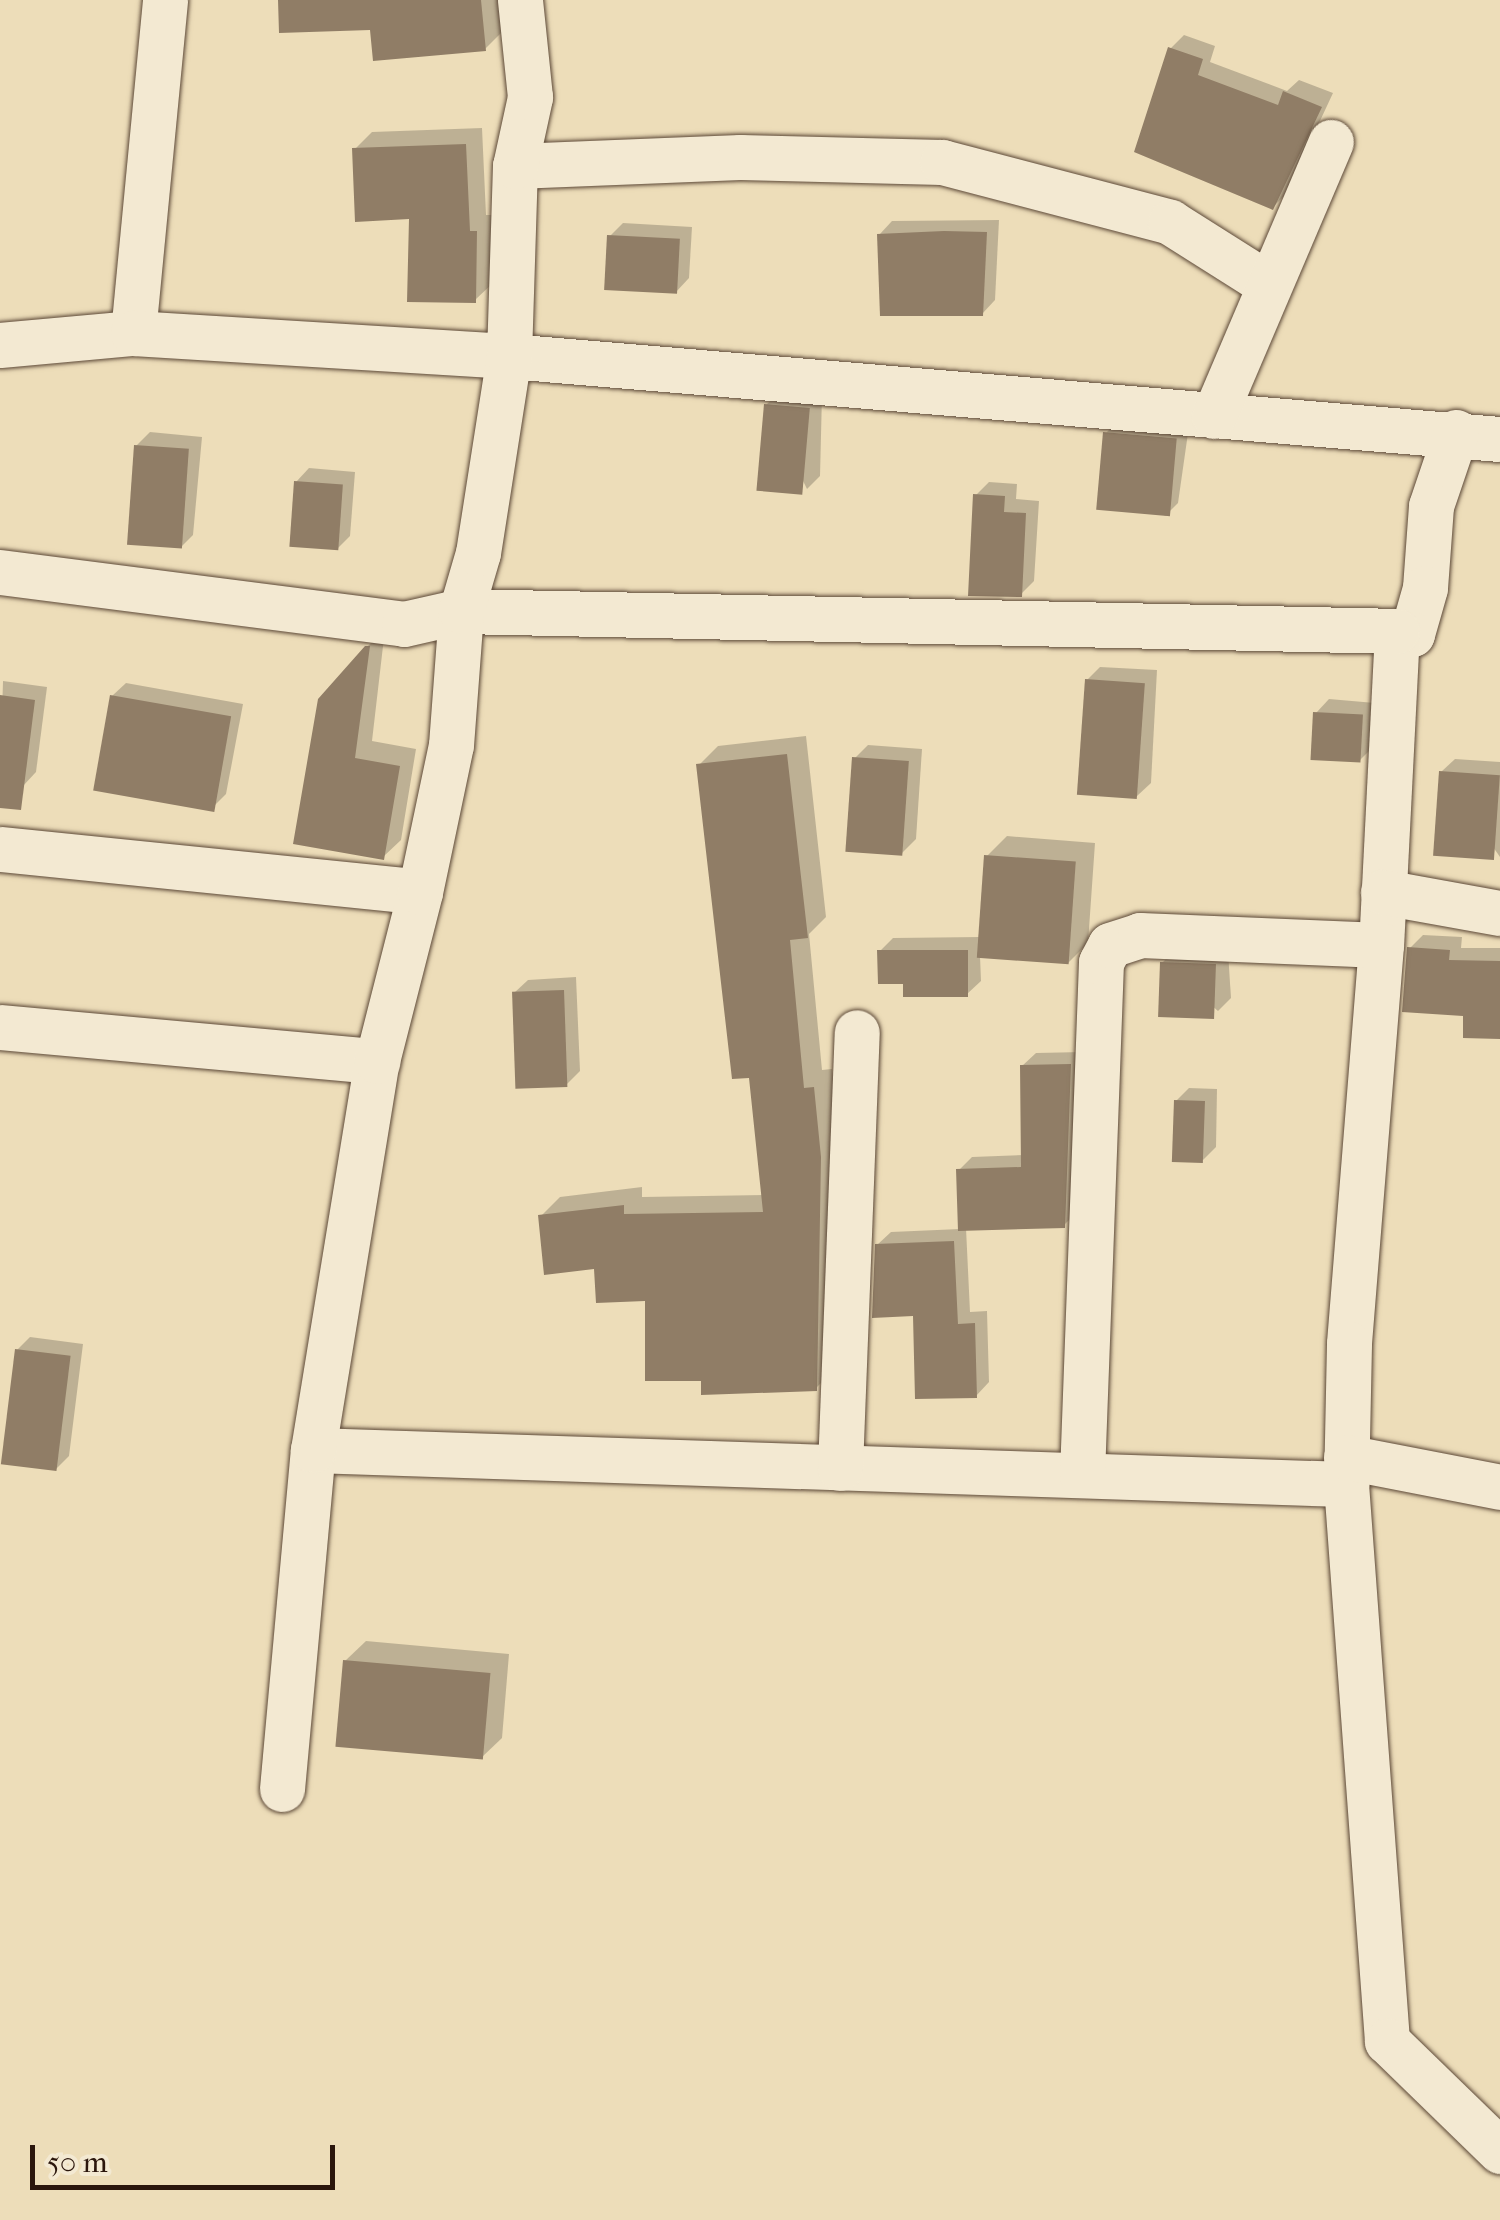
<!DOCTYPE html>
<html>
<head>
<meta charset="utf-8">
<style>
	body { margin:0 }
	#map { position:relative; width:1500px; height:2220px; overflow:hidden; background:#edddb9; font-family:"IM FELL French Canon",serif }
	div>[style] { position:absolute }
	.shadow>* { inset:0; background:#0003 }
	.building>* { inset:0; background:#907d66; transform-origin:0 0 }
	.roads { filter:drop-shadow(0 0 2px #5c4837) drop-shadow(0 0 2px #5c4837) }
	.minor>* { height:45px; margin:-22.5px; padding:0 22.5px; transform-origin:22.5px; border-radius:22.5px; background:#f3e9d2 }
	span { translate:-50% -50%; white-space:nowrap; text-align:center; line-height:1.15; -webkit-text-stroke:8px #f3e9d2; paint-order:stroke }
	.scale { position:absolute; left:30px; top:2145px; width:305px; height:45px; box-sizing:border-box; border:5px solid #2b160c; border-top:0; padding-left:12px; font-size:30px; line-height:35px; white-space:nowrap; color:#2b160c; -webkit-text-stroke:8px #f3e9d2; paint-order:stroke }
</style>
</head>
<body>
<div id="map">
	<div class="shadow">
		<div style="clip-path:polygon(280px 0,500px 0,503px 31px,485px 49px,372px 27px)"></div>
		<div style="clip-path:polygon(1184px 35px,1215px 46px,1210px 62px,1287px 91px,1299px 80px,1333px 93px,1286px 194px,1273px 207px,1170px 49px)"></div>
		<div style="clip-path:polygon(482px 128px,486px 215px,494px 215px,493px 283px,475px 300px,355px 149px,372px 132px)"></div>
		<div style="clip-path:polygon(999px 220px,995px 300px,982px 314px,879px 235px,892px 221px)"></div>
		<div style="clip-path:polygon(623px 223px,692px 227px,689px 278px,676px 292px,610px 236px)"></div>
		<div style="clip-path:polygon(780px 392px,822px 395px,820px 476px,807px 489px,766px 405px)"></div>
		<div style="clip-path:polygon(1119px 420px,1189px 426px,1178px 503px,1165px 516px,1106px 433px)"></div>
		<div style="clip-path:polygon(150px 432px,202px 437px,193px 535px,180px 548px,136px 446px)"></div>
		<div style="clip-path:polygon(309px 468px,355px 472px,350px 536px,337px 549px,296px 482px)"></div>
		<div style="clip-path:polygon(989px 482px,1017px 484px,1016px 499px,1039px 501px,1034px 581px,1021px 594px,976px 495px)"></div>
		<div style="clip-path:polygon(385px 629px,372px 741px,416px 749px,401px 840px,383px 857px,296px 842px,367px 647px)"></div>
		<div style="clip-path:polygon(1100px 667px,1157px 670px,1151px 783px,1137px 796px,1087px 680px)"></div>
		<div style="clip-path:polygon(3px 681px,47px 687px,36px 772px,23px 786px,0 783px)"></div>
		<div style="clip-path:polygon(126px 683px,243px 704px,226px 794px,213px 807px,112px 696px)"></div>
		<div style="clip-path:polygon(1329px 699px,1375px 703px,1372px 748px,1359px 761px,1316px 713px)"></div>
		<div style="clip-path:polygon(806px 736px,826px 917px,809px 934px,822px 1070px,832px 1069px,839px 1137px,835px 1369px,816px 1388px,647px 1299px,597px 1266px,541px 1216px,560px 1197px,642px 1187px,642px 1197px,764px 1195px,752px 1075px,699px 765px,718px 746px)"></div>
		<div style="clip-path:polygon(868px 745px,922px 749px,916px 839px,902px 853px,854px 759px)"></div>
		<div style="clip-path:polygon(1455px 759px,1500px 762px,1500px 857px,1441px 772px)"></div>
		<div style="clip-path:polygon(1007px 836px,1095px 843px,1088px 943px,1068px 963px,980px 956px,981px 981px,967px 994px,906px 981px,880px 951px,893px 938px,980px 937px,987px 856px)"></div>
		<div style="clip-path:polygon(1423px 935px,1462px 937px,1461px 948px,1500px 948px,1500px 1036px,1466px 1013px,1410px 948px)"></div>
		<div style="clip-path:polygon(1175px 950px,1228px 952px,1231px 998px,1218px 1011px,1162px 963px)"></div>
		<div style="clip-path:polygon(576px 977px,580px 1071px,567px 1084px,514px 993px,528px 980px)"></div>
		<div style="clip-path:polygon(1083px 1052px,1077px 1212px,1064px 1225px,966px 1228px,970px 1312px,987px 1311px,989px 1382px,976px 1396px,915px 1314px,877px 1245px,891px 1232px,960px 1229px,959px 1170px,972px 1157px,1024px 1155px,1022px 1066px,1036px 1053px)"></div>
		<div style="clip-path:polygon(1189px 1088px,1217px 1089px,1216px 1147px,1203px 1160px,1176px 1101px)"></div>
		<div style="clip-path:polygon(30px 1337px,83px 1344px,69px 1456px,56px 1469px,17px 1350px)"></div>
		<div style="clip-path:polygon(366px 1641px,509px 1654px,502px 1738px,481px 1758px,345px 1661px)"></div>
	</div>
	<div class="building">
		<div style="clip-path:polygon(278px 0,481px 0,486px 51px,373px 61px,370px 30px,279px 33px)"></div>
		<div style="clip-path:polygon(1168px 47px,1203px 59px,1198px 75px,1278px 105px,1283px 91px,1322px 107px,1273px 210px,1134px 152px)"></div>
		<div style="clip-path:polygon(466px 144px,470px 231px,477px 231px,476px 303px,407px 302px,409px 219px,355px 222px,352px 148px)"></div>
		<div style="clip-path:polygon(944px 231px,987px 232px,983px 316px,880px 316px,877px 234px)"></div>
		<div style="left:607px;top:235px;width:73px;height:55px;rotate:3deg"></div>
		<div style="left:764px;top:404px;width:46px;height:87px;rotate:5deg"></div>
		<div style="left:1103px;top:432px;width:74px;height:78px;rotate:5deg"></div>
		<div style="left:134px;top:445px;width:55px;height:100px;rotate:4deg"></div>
		<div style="left:294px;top:481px;width:49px;height:66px;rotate:4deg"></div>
		<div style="clip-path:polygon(973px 494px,1005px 496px,1004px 512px,1026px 513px,1022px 597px,968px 596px)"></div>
		<div style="clip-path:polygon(365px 646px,370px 646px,355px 758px,400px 766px,384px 860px,293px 844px,318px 699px)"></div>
		<div style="left:1085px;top:679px;width:60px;height:116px;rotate:4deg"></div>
		<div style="clip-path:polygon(0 695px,35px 700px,21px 810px,0 808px)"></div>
		<div style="left:110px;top:695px;width:123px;height:97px;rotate:10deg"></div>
		<div style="left:1313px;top:712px;width:50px;height:48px;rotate:3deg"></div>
		<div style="clip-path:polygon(787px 754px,808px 938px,790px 940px,804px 1088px,814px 1087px,821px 1157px,817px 1391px,701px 1395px,701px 1381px,645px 1381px,645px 1301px,596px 1303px,594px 1269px,544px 1275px,538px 1215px,624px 1205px,624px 1214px,763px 1212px,749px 1078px,732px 1079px,696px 764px)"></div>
		<div style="left:852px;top:757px;width:57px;height:95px;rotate:4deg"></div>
		<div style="left:1439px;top:771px;width:61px;height:85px;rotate:4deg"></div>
		<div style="left:984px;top:855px;width:92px;height:103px;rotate:4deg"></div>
		<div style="clip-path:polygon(1407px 947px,1450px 950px,1449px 960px,1500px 961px,1500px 1039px,1463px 1038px,1463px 1016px,1402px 1012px)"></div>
		<div style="clip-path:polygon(877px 950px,968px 950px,968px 997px,903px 997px,903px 984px,878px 984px)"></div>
		<div style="left:1160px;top:962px;width:56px;height:55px;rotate:2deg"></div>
		<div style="left:564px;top:990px;width:97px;height:52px;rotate:88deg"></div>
		<div style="clip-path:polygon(1071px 1064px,1065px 1228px,958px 1231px,956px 1169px,1021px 1167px,1020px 1065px)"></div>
		<div style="left:1174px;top:1100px;width:31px;height:62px;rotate:2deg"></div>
		<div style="clip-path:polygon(954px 1241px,958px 1324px,975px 1323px,977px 1398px,915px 1399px,913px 1316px,872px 1318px,875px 1244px)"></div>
		<div style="left:15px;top:1349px;width:56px;height:116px;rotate:7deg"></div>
		<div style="left:343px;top:1660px;width:148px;height:87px;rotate:5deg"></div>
	</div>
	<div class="roads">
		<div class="minor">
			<div style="left:515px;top:166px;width:225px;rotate:-2.3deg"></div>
			<div style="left:740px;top:157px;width:202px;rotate:1.4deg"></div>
			<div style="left:942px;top:162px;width:236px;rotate:14.7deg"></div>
			<div style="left:1170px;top:222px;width:116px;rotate:32.3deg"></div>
			<div style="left:133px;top:333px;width:335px;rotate:-84.5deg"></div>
			<div style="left:0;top:345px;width:134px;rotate:-5.2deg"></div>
			<div style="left:133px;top:333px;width:377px;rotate:3.5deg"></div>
			<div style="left:509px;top:356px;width:994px;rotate:4.79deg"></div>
			<div style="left:1214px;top:416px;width:298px;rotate:-66.9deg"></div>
			<div style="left:1456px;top:432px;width:78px;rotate:108.7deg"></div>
			<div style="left:1431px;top:506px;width:82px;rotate:94.2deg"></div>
			<div style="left:1425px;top:588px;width:48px;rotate:105.8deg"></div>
			<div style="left:1412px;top:634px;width:15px;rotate:-169deg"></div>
			<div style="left:1397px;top:631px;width:314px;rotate:92.9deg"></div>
			<div style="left:1381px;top:945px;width:400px;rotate:94.6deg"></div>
			<div style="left:1349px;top:1344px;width:140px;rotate:91.2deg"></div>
			<div style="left:1346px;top:1484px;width:559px;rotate:85.79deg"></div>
			<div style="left:1387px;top:2041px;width:158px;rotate:44.2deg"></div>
			<div style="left:0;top:572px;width:407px;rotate:7.3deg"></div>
			<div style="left:404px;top:624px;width:58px;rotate:-12.8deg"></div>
			<div style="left:461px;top:611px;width:936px;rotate:1.22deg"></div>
			<div style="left:0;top:849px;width:422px;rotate:5.8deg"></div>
			<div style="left:1383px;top:892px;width:119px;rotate:10.2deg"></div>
			<div style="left:0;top:1027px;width:379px;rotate:5.2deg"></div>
			<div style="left:313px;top:1450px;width:1034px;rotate:1.89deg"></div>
			<div style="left:1346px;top:1457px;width:157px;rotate:11deg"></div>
			<div style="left:840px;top:1468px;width:436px;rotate:-87.8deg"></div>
			<div style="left:1082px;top:1475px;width:513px;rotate:-87.88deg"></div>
			<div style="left:1101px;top:962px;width:19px;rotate:-62deg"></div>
			<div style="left:1110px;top:945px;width:32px;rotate:-18deg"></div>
			<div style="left:1140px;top:935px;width:241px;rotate:2.4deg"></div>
			<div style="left:282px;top:1789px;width:340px;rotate:-84.8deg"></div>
			<div style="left:313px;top:1450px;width:394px;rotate:-80.7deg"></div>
			<div style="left:377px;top:1061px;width:174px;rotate:-75.7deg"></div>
			<div style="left:420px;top:892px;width:150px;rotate:-78.1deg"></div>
			<div style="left:451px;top:745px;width:134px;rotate:-85.7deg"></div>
			<div style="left:461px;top:611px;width:60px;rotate:-73.7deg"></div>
			<div style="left:478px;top:553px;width:199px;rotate:-81.1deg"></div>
			<div style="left:509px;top:356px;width:190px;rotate:-88.2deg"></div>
			<div style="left:515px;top:166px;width:71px;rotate:-77.7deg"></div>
			<div style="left:530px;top:97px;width:98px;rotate:-95.9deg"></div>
		</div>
	</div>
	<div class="scale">50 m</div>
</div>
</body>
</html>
